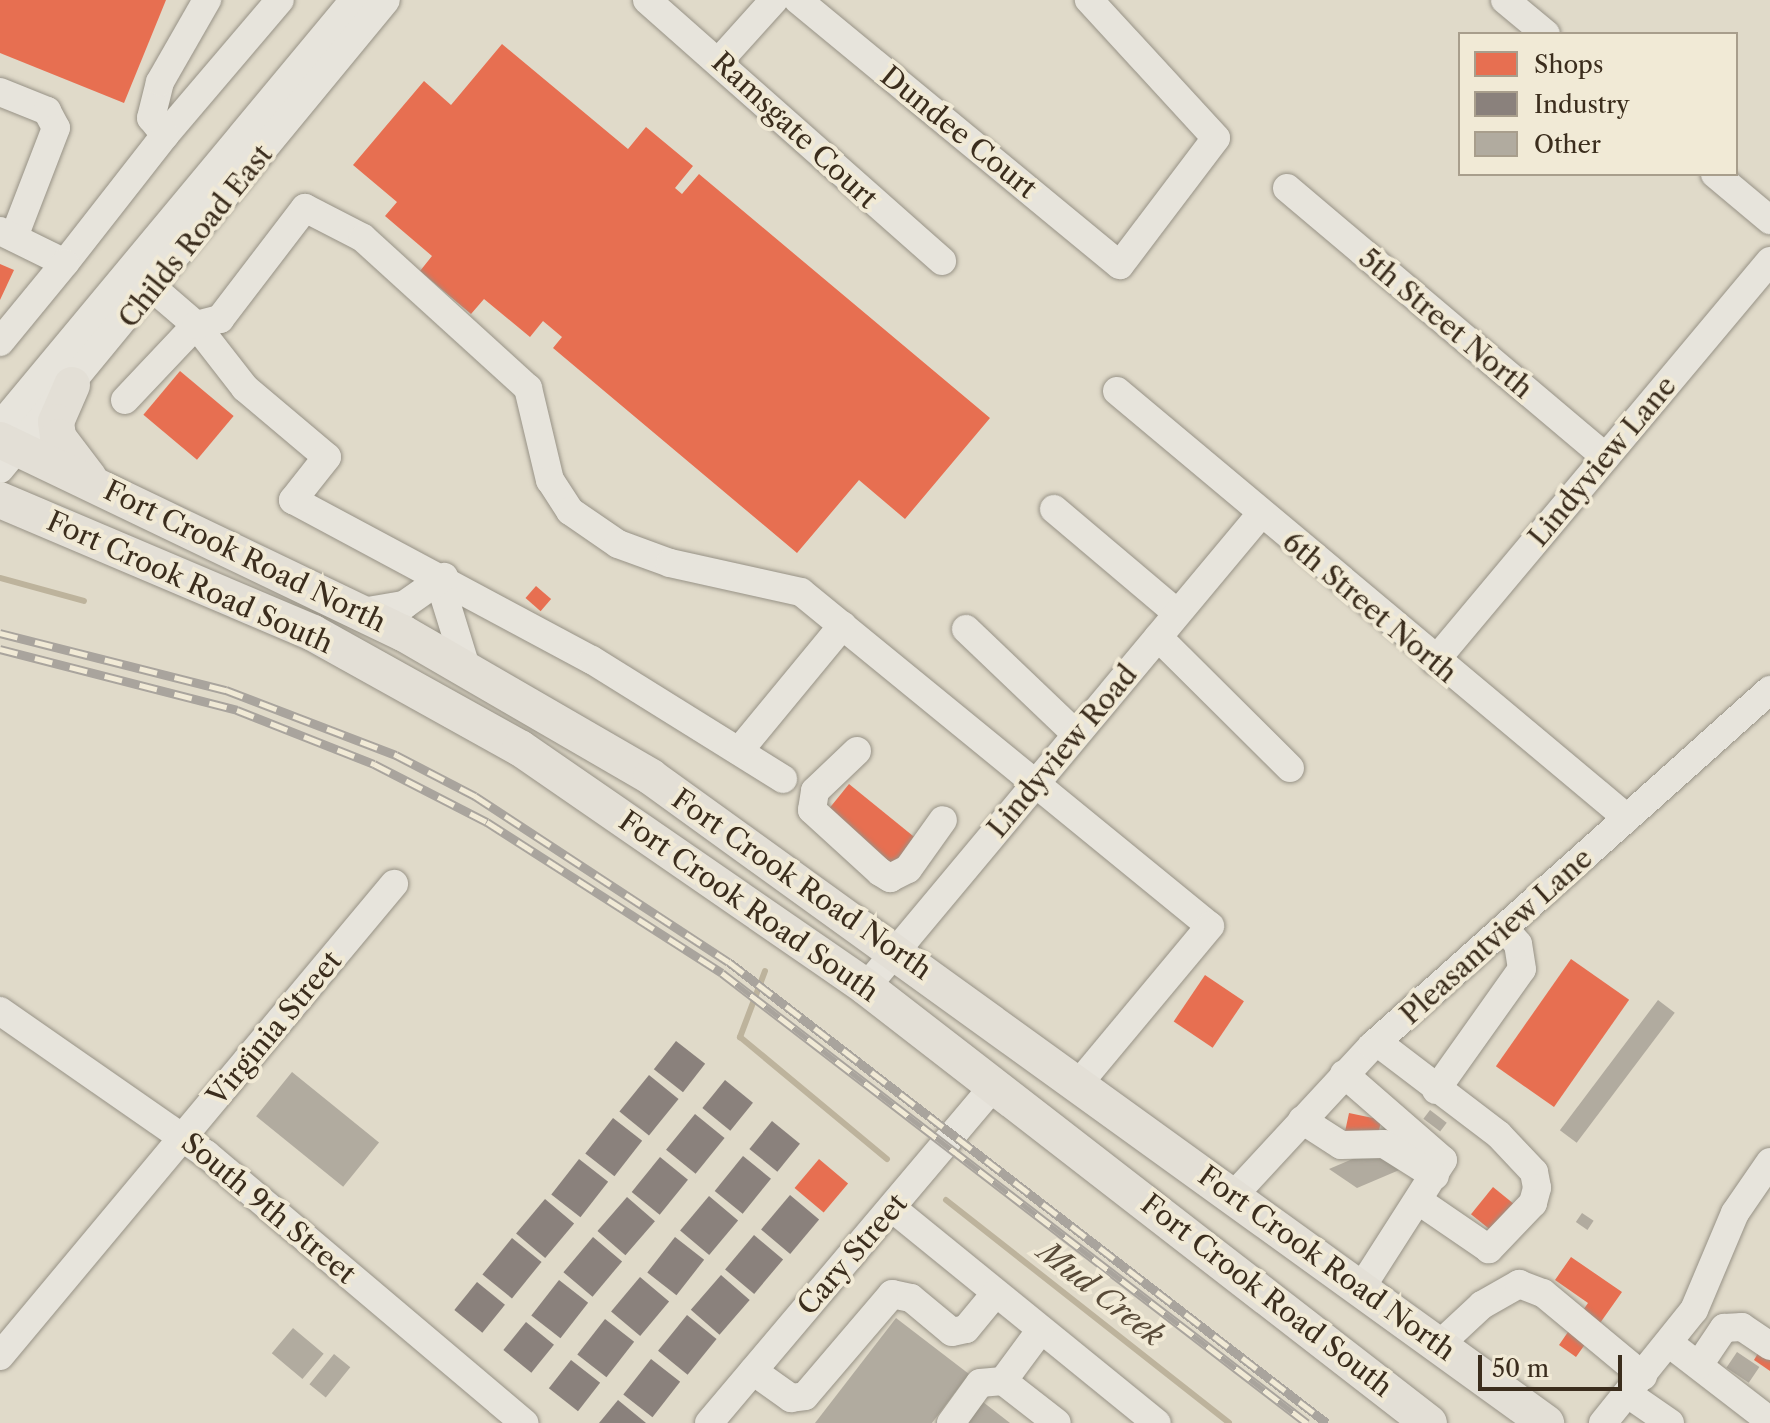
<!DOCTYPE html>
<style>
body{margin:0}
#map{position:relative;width:1770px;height:1423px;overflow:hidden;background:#e0dac9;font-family:"Libre Caslon Text",serif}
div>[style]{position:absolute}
.shops>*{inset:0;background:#e76f51;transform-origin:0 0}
.industry>*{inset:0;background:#8a817c;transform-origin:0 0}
.stream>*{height:6px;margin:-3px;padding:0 3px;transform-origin:3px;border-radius:3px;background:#bdb39c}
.building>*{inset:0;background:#b1ab9f;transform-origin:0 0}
.roads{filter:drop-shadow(0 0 2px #979286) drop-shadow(0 0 2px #979286)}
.minor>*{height:28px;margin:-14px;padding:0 14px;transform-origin:14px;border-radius:14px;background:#e7e4dc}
.major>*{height:36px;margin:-18px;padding:0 18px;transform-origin:18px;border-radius:18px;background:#e3dfd6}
.rail>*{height:9px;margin-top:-4.5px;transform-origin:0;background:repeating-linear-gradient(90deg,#f1ead6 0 18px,#a9a49d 0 36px);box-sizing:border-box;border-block:2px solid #a9a49d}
span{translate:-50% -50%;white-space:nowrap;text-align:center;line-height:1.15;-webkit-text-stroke:8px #f1ead6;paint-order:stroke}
.street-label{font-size:28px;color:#3b2d1d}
.water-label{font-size:30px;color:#584a38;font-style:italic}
.legend{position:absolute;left:1458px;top:32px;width:280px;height:144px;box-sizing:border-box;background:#f1ead6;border:2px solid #a89e8c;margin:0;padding:10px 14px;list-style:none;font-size:24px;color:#3b2d1d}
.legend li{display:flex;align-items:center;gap:16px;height:40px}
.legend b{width:40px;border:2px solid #a89e8c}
.scale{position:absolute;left:1478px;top:1355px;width:144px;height:36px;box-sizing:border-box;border:4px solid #3b2d1d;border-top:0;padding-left:10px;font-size:24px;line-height:28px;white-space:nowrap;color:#3b2d1d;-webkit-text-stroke:6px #f1ead6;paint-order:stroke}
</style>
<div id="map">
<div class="shops">
<div style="clip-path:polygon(0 0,166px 0,124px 103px,0 53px)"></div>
<div style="clip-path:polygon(502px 44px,628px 149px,646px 127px,693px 166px,675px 188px,682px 194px,699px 174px,990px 418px,905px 519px,859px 480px,797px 553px,553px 348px,562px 337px,543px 321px,530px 337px,484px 299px,471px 314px,420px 271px,432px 256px,385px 216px,397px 202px,353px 165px,424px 81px,451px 105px)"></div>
<div style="clip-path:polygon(0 264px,14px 270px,0 300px)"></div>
<div style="left:180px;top:371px;width:70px;height:57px;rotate:40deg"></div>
<div style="left:536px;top:586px;width:20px;height:16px;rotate:41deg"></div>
<div style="left:849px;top:784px;width:88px;height:35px;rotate:39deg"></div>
<div style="left:1571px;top:959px;width:71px;height:131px;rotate:35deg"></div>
<div style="left:1205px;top:975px;width:47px;height:56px;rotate:34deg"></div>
<div style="left:1349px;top:1113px;width:33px;height:21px;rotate:12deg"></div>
<div style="left:819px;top:1159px;width:38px;height:38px;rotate:40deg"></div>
<div style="left:1493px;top:1187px;width:36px;height:35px;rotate:39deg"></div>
<div style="clip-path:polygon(1571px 1257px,1622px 1292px,1576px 1357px,1559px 1345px,1588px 1303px,1555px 1280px)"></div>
<div style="clip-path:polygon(1770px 1333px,1770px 1371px,1754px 1360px)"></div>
</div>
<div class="industry">
<div style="left:676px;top:1041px;width:37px;height:36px;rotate:38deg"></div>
<div style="left:649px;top:1075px;width:38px;height:47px;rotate:39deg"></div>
<div style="left:725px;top:1080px;width:36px;height:36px;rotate:39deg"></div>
<div style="left:695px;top:1114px;width:38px;height:46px;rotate:39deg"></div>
<div style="left:613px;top:1118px;width:37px;height:45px;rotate:38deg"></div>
<div style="left:772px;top:1121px;width:36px;height:36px;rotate:39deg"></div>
<div style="left:743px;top:1156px;width:36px;height:45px;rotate:39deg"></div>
<div style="left:660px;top:1157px;width:36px;height:45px;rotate:39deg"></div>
<div style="left:579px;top:1159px;width:37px;height:45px;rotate:38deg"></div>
<div style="left:790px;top:1195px;width:38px;height:45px;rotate:40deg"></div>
<div style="left:709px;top:1196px;width:38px;height:45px;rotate:40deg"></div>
<div style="left:627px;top:1197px;width:37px;height:45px;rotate:41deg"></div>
<div style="left:545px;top:1199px;width:38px;height:45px;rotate:40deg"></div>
<div style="left:754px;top:1235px;width:38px;height:45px;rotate:40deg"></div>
<div style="left:593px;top:1237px;width:38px;height:46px;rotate:40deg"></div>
<div style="left:675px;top:1237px;width:37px;height:45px;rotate:38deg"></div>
<div style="left:512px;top:1238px;width:38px;height:47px;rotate:39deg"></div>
<div style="left:721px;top:1275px;width:38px;height:46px;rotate:41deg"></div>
<div style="left:640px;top:1277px;width:38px;height:45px;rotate:40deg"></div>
<div style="left:559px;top:1280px;width:37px;height:45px;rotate:38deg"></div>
<div style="left:477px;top:1282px;width:36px;height:36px;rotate:39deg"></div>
<div style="left:687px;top:1315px;width:38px;height:46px;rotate:39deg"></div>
<div style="left:605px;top:1319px;width:37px;height:45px;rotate:38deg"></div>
<div style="left:526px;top:1322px;width:36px;height:36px;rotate:39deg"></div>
<div style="left:651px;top:1359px;width:37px;height:45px;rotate:38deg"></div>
<div style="left:571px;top:1360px;width:37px;height:36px;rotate:38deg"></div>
<div style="clip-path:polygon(618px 1400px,646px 1423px,599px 1423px)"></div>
</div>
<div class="stream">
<div style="left:0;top:578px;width:87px;rotate:15.3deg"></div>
<div style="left:765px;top:971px;width:71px;rotate:110.7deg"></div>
<div style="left:740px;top:1037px;width:191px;rotate:39.7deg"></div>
<div style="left:946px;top:1200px;width:360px;rotate:38.2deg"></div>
</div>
<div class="building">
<div style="left:1658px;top:1000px;width:21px;height:163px;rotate:37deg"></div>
<div style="left:292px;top:1072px;width:112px;height:57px;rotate:39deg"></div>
<div style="left:1430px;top:1110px;width:21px;height:11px;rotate:37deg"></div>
<div style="clip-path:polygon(1376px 1149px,1404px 1168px,1357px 1188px,1329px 1169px)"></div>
<div style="left:1582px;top:1213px;width:14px;height:11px;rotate:34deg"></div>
<div style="clip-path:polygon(896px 1318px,969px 1374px,932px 1423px,815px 1423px)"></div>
<div style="left:293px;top:1328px;width:40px;height:33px;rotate:40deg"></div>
<div style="left:1737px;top:1352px;width:27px;height:19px;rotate:34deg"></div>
<div style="left:334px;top:1354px;width:21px;height:39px;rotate:39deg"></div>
<div style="clip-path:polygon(983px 1402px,1010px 1423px,967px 1423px)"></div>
</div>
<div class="roads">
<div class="minor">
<div style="left:647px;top:0;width:394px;rotate:41.5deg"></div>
<div style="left:798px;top:0;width:417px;rotate:39.5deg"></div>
<div style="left:1120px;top:265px;width:159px;rotate:-52.9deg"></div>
<div style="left:1216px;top:138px;width:188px;rotate:-132.6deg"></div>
<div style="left:1505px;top:0;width:53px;rotate:39.7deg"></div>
<div style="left:720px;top:60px;width:81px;rotate:-48deg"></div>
<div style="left:0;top:92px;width:51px;rotate:22deg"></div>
<div style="left:47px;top:111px;width:19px;rotate:62deg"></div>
<div style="left:56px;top:128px;width:117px;rotate:111.1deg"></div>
<div style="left:165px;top:135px;width:177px;rotate:-49.6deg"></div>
<div style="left:1715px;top:174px;width:72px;rotate:39.9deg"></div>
<div style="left:1287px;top:188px;width:417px;rotate:40.2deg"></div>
<div style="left:0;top:231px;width:72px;rotate:26.2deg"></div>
<div style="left:65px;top:263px;width:162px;rotate:-52deg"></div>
<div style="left:165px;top:135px;width:22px;rotate:-129deg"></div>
<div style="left:151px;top:118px;width:37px;rotate:-76deg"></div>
<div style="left:160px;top:82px;width:95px;rotate:-60.2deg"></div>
<div style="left:154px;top:289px;width:55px;rotate:40.6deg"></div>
<div style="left:196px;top:325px;width:80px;rotate:52.1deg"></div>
<div style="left:245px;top:388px;width:107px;rotate:40.1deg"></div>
<div style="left:327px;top:457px;width:55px;rotate:128.3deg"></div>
<div style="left:293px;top:500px;width:339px;rotate:28.2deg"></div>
<div style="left:592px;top:660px;width:225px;rotate:31.9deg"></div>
<div style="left:0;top:342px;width:102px;rotate:-50.6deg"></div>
<div style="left:1117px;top:391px;width:665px;rotate:39.94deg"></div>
<div style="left:125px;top:400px;width:103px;rotate:-46.6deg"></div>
<div style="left:196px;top:325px;width:25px;rotate:-14deg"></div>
<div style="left:220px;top:319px;width:140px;rotate:-52.6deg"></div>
<div style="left:305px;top:208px;width:65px;rotate:27.3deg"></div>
<div style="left:363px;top:238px;width:223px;rotate:42.3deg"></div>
<div style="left:528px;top:388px;width:95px;rotate:76.6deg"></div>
<div style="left:550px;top:480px;width:37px;rotate:57deg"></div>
<div style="left:570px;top:511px;width:58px;rotate:34.5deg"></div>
<div style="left:618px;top:544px;width:55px;rotate:20.1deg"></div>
<div style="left:670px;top:563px;width:134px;rotate:12.5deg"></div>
<div style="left:801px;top:592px;width:528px;rotate:39.24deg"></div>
<div style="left:1210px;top:926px;width:204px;rotate:129.8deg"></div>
<div style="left:0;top:426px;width:554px;rotate:-50.27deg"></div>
<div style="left:0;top:469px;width:607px;rotate:-50.54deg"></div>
<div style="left:1054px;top:509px;width:161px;rotate:40.2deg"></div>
<div style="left:440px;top:583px;width:88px;rotate:72.8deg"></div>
<div style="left:362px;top:612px;width:43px;rotate:-9.5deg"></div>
<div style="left:404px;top:605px;width:49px;rotate:-35deg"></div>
<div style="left:966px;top:629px;width:152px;rotate:43.7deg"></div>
<div style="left:1158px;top:637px;width:186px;rotate:44.8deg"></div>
<div style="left:1435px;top:661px;width:522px;rotate:-50.05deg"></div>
<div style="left:739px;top:751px;width:163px;rotate:-50.5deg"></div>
<div style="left:857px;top:751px;width:58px;rotate:136.4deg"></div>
<div style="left:815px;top:791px;width:19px;rotate:99deg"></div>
<div style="left:812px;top:810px;width:92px;rotate:42.4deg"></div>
<div style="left:880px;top:872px;width:12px;rotate:31deg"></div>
<div style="left:890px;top:878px;width:20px;rotate:-27deg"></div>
<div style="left:908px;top:869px;width:60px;rotate:-54.5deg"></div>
<div style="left:866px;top:987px;width:615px;rotate:-50.15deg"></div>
<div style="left:0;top:1011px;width:251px;rotate:34.8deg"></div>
<div style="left:206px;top:1154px;width:417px;rotate:40.2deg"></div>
<div style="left:1377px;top:1042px;width:153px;rotate:37.3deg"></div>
<div style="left:1499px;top:1135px;width:51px;rotate:46.6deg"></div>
<div style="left:1534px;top:1172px;width:16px;rotate:79deg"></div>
<div style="left:1537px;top:1188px;width:16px;rotate:105deg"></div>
<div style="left:1533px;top:1203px;width:64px;rotate:133.7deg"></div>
<div style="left:1489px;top:1249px;width:85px;rotate:-145.6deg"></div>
<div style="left:1344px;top:1074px;width:131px;rotate:41deg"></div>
<div style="left:1443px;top:1160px;width:152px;rotate:122.6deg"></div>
<div style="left:1436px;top:1090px;width:148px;rotate:-54.6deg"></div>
<div style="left:1522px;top:969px;width:25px;rotate:-99deg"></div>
<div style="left:1518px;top:944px;width:21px;rotate:-131deg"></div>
<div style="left:1302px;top:1120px;width:46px;rotate:32.7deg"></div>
<div style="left:1341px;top:1145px;width:43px;rotate:-1.3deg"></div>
<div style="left:1384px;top:1144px;width:60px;rotate:32.1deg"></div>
<div style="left:1234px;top:1195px;width:203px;rotate:-47.2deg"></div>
<div style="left:1372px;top:1046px;width:534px;rotate:-41.81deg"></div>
<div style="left:892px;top:1208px;width:341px;rotate:39.1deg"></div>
<div style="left:1670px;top:1344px;width:126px;rotate:37.6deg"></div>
<div style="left:1439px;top:1345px;width:59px;rotate:-42.9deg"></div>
<div style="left:1482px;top:1305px;width:43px;rotate:-29.6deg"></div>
<div style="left:1519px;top:1284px;width:26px;rotate:21deg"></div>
<div style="left:1543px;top:1293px;width:130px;rotate:39.7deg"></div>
<div style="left:0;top:1356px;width:615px;rotate:-50.15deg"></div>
<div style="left:1699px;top:1365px;width:45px;rotate:-56deg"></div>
<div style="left:1724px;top:1328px;width:18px;rotate:-3deg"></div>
<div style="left:1742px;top:1327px;width:34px;rotate:34deg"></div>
<div style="left:753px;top:1371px;width:47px;rotate:35.4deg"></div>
<div style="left:791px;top:1398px;width:14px;rotate:-8deg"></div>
<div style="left:805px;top:1396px;width:134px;rotate:-49.5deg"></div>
<div style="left:892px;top:1294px;width:19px;rotate:12deg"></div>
<div style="left:911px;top:1298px;width:53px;rotate:39.7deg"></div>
<div style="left:952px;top:1332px;width:14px;rotate:-12deg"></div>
<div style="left:966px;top:1329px;width:44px;rotate:-50.5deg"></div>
<div style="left:1003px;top:1381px;width:68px;rotate:37.9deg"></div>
<div style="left:1628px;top:1394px;width:51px;rotate:34.6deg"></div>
<div style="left:709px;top:1423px;width:443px;rotate:-49.8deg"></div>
<div style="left:951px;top:1423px;width:49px;rotate:-54.1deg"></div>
<div style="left:980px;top:1383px;width:23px;rotate:-5deg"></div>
<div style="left:1003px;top:1381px;width:62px;rotate:-53.5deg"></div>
<div style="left:1603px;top:1423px;width:145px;rotate:-51.2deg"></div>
<div style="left:1694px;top:1310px;width:105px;rotate:-67.1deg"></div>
<div style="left:1735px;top:1213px;width:62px;rotate:-55.5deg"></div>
</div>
<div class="major">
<div style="left:72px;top:385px;width:40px;rotate:113.4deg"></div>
<div style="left:56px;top:422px;width:15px;rotate:82deg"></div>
<div style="left:58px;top:437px;width:51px;rotate:52.9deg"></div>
<div style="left:0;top:440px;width:447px;rotate:25.6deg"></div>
<div style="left:403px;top:633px;width:287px;rotate:30.1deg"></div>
<div style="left:651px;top:777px;width:1104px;rotate:35.82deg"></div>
<div style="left:0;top:500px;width:340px;rotate:23deg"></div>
<div style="left:313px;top:633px;width:237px;rotate:29.1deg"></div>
<div style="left:520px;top:748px;width:421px;rotate:34.6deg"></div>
<div style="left:866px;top:987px;width:712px;rotate:37.76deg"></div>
</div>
</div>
<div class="rail">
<div style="left:0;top:633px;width:233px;rotate:14.2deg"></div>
<div style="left:226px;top:690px;width:182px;rotate:20.9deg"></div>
<div style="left:396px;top:755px;width:89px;rotate:27.4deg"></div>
<div style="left:475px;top:796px;width:303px;rotate:33.2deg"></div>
<div style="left:729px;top:962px;width:755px;rotate:37.63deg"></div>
<div style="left:0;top:649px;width:245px;rotate:14.4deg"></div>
<div style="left:237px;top:710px;width:147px;rotate:21.5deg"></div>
<div style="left:374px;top:764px;width:127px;rotate:27.2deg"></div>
<div style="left:487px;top:822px;width:279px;rotate:32.7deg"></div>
<div style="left:722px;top:973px;width:738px;rotate:37.57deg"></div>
</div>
<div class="street-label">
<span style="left:795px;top:130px;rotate:43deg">Ramsgate Court</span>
<span style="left:959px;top:132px;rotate:39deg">Dundee Court</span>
<span style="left:195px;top:236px;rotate:-51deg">Childs Road East</span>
<span style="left:1446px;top:323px;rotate:40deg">5th Street North</span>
<span style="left:1602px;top:461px;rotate:-50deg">Lindyview Lane</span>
<span style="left:245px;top:556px;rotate:26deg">Fort Crook Road North</span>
<span style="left:190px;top:582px;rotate:24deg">Fort Crook Road South</span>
<span style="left:1370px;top:607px;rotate:40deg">6th Street North</span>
<span style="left:1062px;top:751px;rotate:-50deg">Lindyview Road</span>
<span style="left:802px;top:884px;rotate:35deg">Fort Crook Road North</span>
<span style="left:749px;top:906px;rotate:35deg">Fort Crook Road South</span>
<span style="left:1496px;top:936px;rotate:-42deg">Pleasantview Lane</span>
<span style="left:274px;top:1028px;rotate:-50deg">Virginia Street</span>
<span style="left:269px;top:1208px;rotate:40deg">South 9th Street</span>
<span style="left:852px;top:1254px;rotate:-49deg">Cary Street</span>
<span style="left:1327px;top:1263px;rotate:36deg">Fort Crook Road North</span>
<span style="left:1267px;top:1295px;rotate:38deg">Fort Crook Road South</span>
</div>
<div class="water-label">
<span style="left:1101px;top:1294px;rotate:38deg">Mud Creek</span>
</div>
<ul class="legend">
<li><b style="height:22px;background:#e76f51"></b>Shops</li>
<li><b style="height:22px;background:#8a817c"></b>Industry</li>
<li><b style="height:22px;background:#b1ab9f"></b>Other</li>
</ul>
<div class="scale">50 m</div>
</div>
